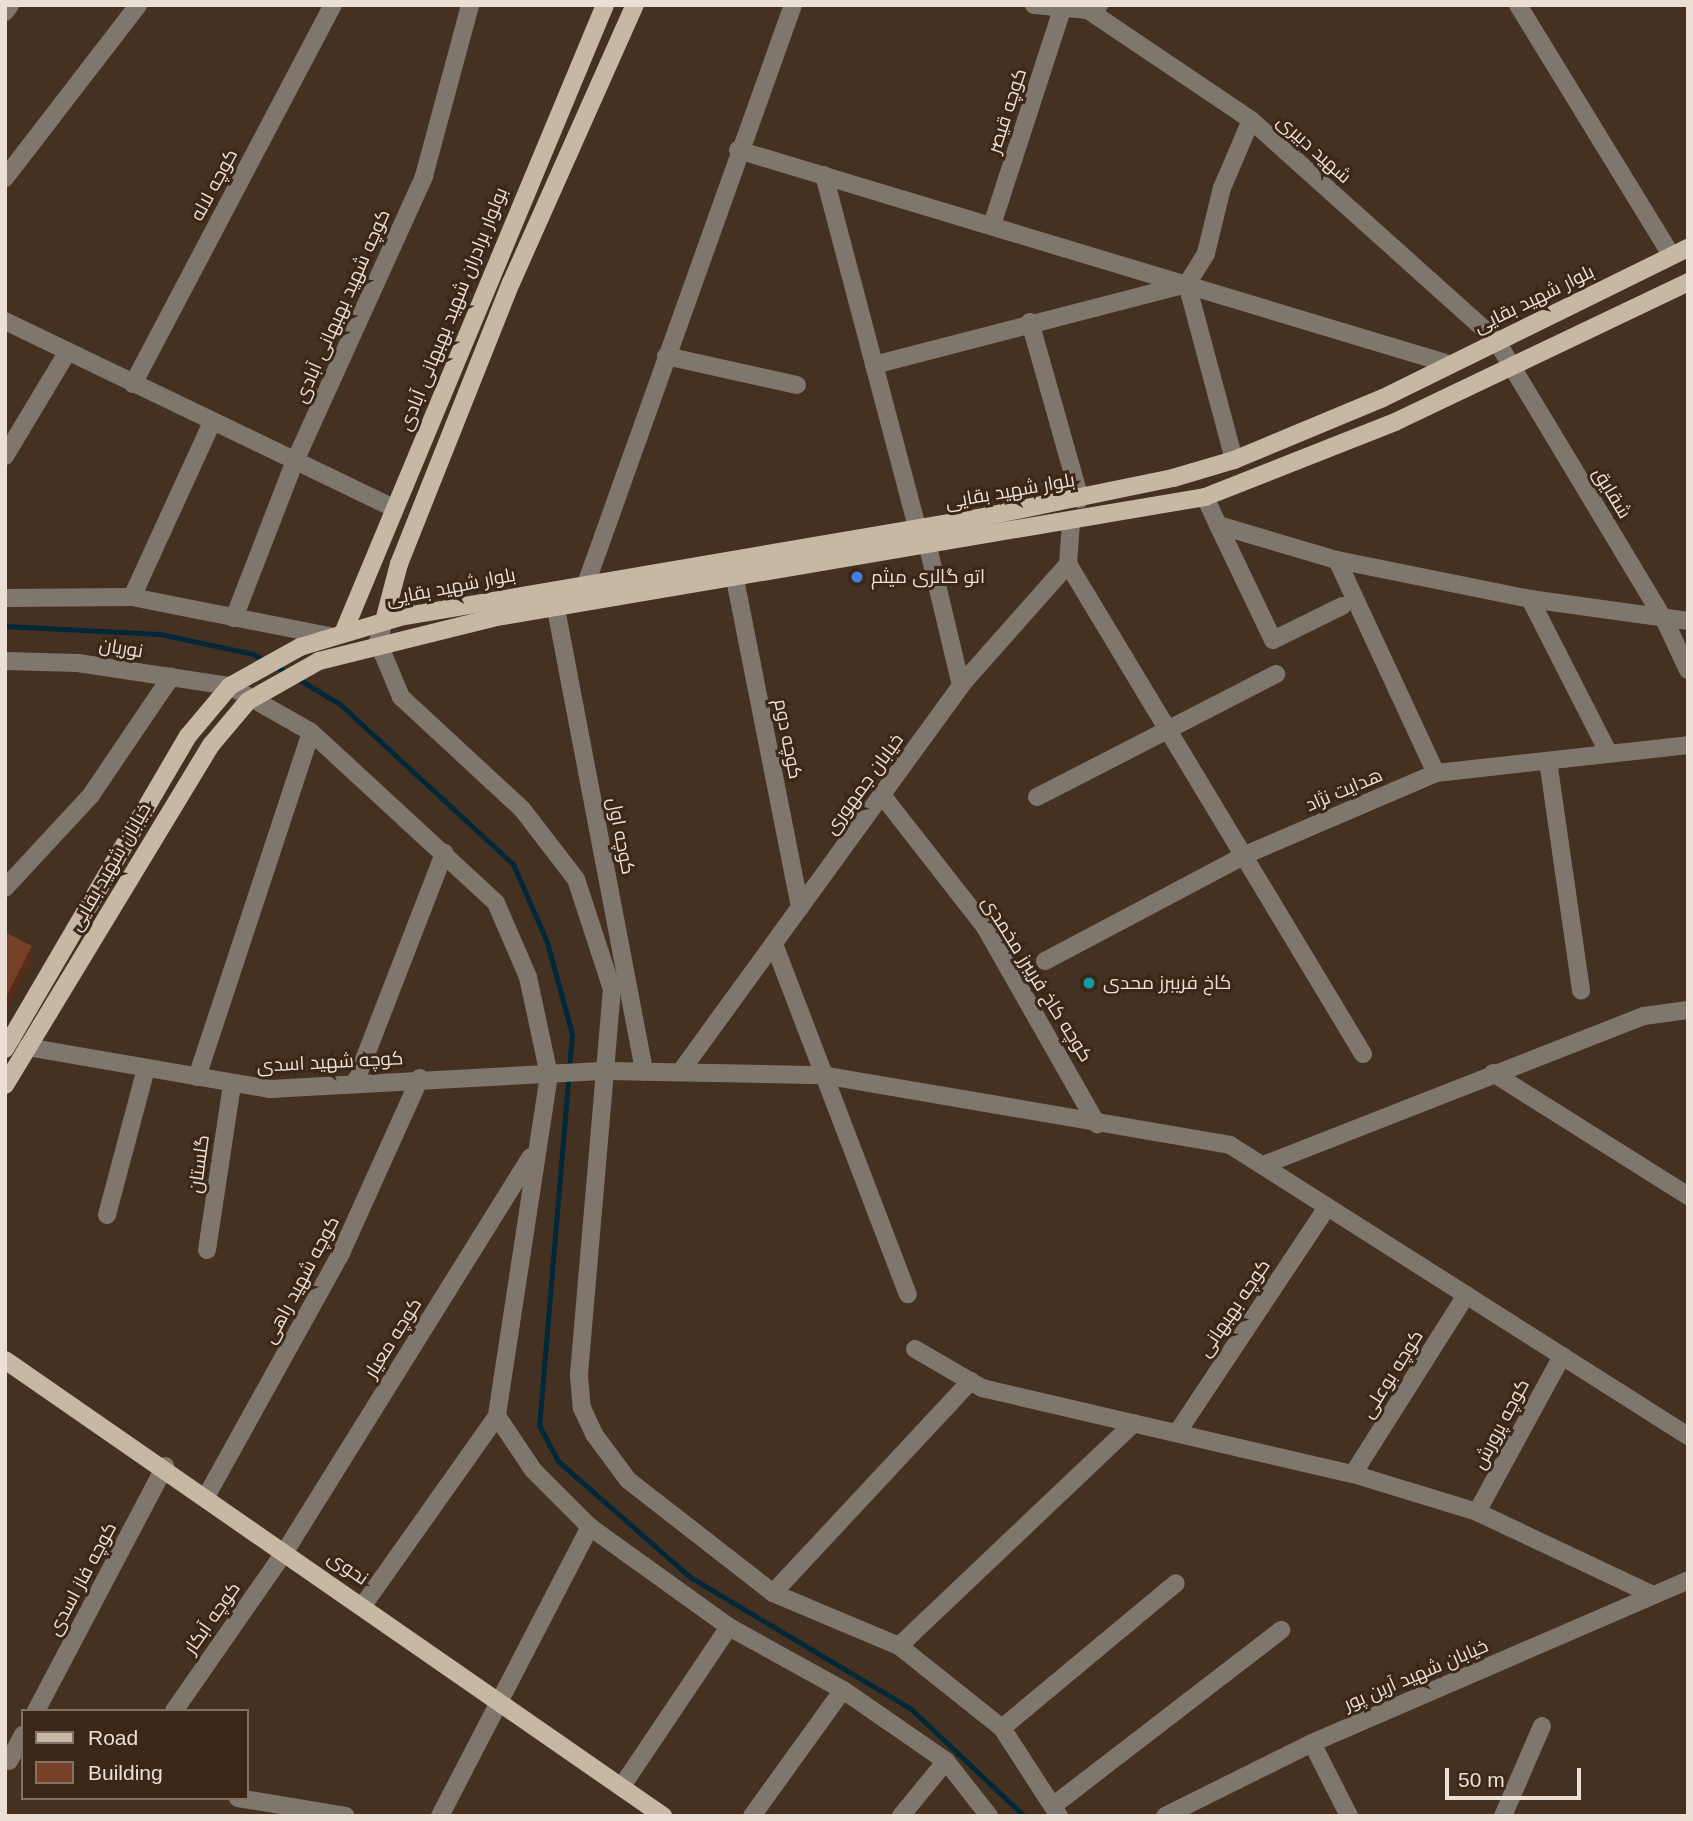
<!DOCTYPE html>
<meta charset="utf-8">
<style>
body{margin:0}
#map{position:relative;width:1693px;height:1821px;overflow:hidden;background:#453121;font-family:Helvetica,Cairo,sans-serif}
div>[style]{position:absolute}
.stream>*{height:5px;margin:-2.5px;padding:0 2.5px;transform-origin:2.5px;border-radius:2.5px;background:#002838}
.minor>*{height:18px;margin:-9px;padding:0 9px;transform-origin:9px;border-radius:9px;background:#7f776e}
.major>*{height:18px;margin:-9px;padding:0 9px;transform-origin:9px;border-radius:9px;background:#c7b8a3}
.shaded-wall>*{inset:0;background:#542d1b}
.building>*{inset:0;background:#784026}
.dots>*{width:19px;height:19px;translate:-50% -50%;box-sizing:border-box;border:4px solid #3b2718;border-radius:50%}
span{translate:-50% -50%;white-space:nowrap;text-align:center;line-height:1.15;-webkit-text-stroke:6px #3b2718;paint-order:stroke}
.street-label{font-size:19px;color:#ecdfd5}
.poi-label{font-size:19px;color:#ecdfd5}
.left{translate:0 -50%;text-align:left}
.frame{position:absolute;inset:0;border:7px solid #ecdfd5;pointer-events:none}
.legend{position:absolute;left:21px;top:1709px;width:228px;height:91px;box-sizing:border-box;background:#3b2718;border:2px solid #827164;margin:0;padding:9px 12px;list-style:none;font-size:21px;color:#ecdfd5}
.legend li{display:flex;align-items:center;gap:14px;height:35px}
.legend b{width:35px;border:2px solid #827164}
.scale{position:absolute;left:1445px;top:1768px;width:136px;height:32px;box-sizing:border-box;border:4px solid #ecdfd5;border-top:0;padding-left:9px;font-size:21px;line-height:24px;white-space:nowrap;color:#ecdfd5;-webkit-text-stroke:5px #3b2718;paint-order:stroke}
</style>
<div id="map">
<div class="stream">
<div style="left:5px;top:626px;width:155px;rotate:3deg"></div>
<div style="left:160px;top:634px;width:95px;rotate:12.1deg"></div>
<div style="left:253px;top:654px;width:41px;rotate:29.1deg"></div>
<div style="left:298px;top:679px;width:49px;rotate:30.8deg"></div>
<div style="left:340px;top:704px;width:236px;rotate:42.8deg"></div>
<div style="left:513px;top:864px;width:85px;rotate:66.4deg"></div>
<div style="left:547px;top:942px;width:95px;rotate:74.8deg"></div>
<div style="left:572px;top:1034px;width:392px;rotate:94.8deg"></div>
<div style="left:539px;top:1425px;width:41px;rotate:62.2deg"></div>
<div style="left:558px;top:1461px;width:176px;rotate:41.3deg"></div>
<div style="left:690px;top:1577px;width:257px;rotate:30.8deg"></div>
<div style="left:911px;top:1709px;width:156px;rotate:43.4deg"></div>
</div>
<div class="minor">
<div style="left:1034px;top:5px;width:54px;rotate:5.3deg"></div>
<div style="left:1088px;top:10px;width:12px;rotate:-24deg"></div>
<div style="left:1518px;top:5px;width:294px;rotate:58.5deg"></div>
<div style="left:1088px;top:10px;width:197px;rotate:34deg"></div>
<div style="left:1251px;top:120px;width:329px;rotate:41.9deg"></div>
<div style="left:1496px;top:340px;width:328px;rotate:59deg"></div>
<div style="left:1665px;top:621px;width:54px;rotate:64.9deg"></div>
<div style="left:5px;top:12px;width:9px;rotate:-54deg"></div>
<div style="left:738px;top:150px;width:743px;rotate:16.75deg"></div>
<div style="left:824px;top:175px;width:365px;rotate:75.2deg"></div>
<div style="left:5px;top:178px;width:218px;rotate:-52.4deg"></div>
<div style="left:992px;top:225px;width:227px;rotate:-72deg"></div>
<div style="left:1187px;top:284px;width:182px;rotate:75deg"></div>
<div style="left:5px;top:321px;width:432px;rotate:25.7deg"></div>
<div style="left:1030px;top:322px;width:184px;rotate:74.2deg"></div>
<div style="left:666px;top:356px;width:134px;rotate:12.5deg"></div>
<div style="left:874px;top:365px;width:323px;rotate:-14.5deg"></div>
<div style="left:1187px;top:284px;width:36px;rotate:-58deg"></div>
<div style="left:1206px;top:253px;width:67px;rotate:-76.2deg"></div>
<div style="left:1222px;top:188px;width:74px;rotate:-66.9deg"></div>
<div style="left:133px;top:384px;width:429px;rotate:-62.2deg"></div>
<div style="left:5px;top:456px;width:122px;rotate:-59deg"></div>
<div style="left:1205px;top:497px;width:31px;rotate:65deg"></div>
<div style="left:1218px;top:525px;width:124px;rotate:16.4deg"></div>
<div style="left:1337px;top:560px;width:197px;rotate:11.4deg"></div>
<div style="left:1530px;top:599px;width:160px;rotate:7.9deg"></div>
<div style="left:1218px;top:525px;width:127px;rotate:64.4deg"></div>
<div style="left:1273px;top:640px;width:77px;rotate:-26.2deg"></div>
<div style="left:928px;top:547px;width:142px;rotate:76.6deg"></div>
<div style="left:1337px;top:560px;width:235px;rotate:65.1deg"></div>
<div style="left:1068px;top:564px;width:572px;rotate:58.95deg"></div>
<div style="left:735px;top:579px;width:335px;rotate:78.8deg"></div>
<div style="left:586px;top:584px;width:615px;rotate:-70.33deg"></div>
<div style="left:132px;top:597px;width:192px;rotate:-65.4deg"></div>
<div style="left:5px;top:598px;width:127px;rotate:-0.5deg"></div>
<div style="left:132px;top:597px;width:201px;rotate:11.2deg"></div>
<div style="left:1530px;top:599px;width:174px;rotate:63deg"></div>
<div style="left:556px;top:609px;width:471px;rotate:79.2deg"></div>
<div style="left:234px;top:618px;width:168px;rotate:-68.8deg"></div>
<div style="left:295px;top:461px;width:313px;rotate:-65.6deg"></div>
<div style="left:424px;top:176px;width:177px;rotate:-74.9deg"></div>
<div style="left:384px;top:621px;width:22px;rotate:106deg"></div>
<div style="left:378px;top:642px;width:60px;rotate:67.3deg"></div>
<div style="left:401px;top:697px;width:165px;rotate:42.8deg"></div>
<div style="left:522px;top:809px;width:88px;rotate:52.4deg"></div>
<div style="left:576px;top:879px;width:116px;rotate:71.9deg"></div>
<div style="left:612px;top:989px;width:388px;rotate:94.9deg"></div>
<div style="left:579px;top:1376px;width:32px;rotate:85deg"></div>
<div style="left:582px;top:1408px;width:29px;rotate:65deg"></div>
<div style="left:594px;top:1434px;width:57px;rotate:53.5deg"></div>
<div style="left:628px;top:1480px;width:184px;rotate:37.9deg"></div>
<div style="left:773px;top:1593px;width:137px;rotate:22.8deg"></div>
<div style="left:899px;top:1646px;width:132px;rotate:38.5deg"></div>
<div style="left:1002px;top:1728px;width:105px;rotate:57.1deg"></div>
<div style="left:5px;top:661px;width:73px;rotate:1.6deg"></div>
<div style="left:78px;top:663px;width:154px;rotate:8.6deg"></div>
<div style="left:230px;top:686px;width:93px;rotate:29.6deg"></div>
<div style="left:311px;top:732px;width:252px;rotate:42.7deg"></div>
<div style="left:496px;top:903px;width:81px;rotate:66.6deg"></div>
<div style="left:528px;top:977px;width:100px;rotate:77.9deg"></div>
<div style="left:549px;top:1075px;width:345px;rotate:98.7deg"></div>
<div style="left:497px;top:1416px;width:65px;rotate:56.3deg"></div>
<div style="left:533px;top:1470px;width:81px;rotate:45deg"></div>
<div style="left:590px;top:1527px;width:171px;rotate:35.7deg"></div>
<div style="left:729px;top:1627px;width:130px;rotate:28.9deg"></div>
<div style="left:843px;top:1690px;width:125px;rotate:34.6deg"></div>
<div style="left:946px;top:1761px;width:70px;rotate:52deg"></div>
<div style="left:1548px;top:761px;width:232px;rotate:81.8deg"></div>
<div style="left:882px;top:795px;width:167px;rotate:52deg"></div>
<div style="left:985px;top:927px;width:227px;rotate:60.4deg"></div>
<div style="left:1037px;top:797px;width:269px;rotate:-27.2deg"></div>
<div style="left:5px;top:888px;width:127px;rotate:-47.2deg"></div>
<div style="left:91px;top:795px;width:143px;rotate:-55.9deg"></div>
<div style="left:774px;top:944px;width:375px;rotate:69.1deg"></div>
<div style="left:1045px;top:961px;width:226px;rotate:-27.9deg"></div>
<div style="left:1245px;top:855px;width:208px;rotate:-23.2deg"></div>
<div style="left:1436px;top:773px;width:254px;rotate:-6.3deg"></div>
<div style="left:27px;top:1047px;width:247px;rotate:9.8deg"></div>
<div style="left:270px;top:1089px;width:337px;rotate:-3.1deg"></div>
<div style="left:607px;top:1071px;width:215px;rotate:1.1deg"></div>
<div style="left:822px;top:1075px;width:414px;rotate:9.7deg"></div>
<div style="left:1230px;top:1145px;width:543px;rotate:32.43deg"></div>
<div style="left:681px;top:1071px;width:477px;rotate:-54deg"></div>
<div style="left:961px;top:685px;width:162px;rotate:-48.5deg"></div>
<div style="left:1068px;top:564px;width:41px;rotate:-85.8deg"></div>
<div style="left:1493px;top:1073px;width:231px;rotate:32.2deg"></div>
<div style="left:197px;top:1077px;width:363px;rotate:-71.7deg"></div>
<div style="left:355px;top:1083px;width:247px;rotate:-68.8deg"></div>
<div style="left:1266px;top:1164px;width:406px;rotate:-21.4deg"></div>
<div style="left:1644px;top:1016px;width:44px;rotate:-7.8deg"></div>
<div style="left:107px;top:1215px;width:152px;rotate:-75.1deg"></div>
<div style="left:207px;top:1250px;width:167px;rotate:-81.4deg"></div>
<div style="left:915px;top:1349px;width:78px;rotate:30.2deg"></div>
<div style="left:982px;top:1388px;width:381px;rotate:13.1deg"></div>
<div style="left:1353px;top:1474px;width:130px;rotate:17deg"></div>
<div style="left:1477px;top:1512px;width:195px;rotate:25.2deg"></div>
<div style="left:1177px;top:1433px;width:271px;rotate:-56.4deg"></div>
<div style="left:1353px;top:1474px;width:212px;rotate:-57.7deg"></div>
<div style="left:207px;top:1495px;width:277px;rotate:-61deg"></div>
<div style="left:341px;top:1253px;width:192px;rotate:-65.7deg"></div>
<div style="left:1477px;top:1512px;width:178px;rotate:-61.4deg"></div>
<div style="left:773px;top:1593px;width:290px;rotate:-47deg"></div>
<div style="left:364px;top:1604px;width:230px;rotate:-54.7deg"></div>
<div style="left:899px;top:1646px;width:324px;rotate:-43.5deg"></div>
<div style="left:36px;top:1711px;width:277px;rotate:-62.2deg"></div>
<div style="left:174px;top:1711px;width:196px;rotate:-55.2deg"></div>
<div style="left:286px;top:1550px;width:463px;rotate:-58.1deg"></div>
<div style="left:1002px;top:1728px;width:226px;rotate:-39.8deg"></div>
<div style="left:1312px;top:1743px;width:82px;rotate:63.1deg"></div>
<div style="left:9px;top:1761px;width:30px;rotate:-62deg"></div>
<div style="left:624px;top:1783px;width:188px;rotate:-56.1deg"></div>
<div style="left:238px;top:1798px;width:109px;rotate:9.5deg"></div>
<div style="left:1054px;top:1805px;width:287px;rotate:-37.6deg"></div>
<div style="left:440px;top:1816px;width:326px;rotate:-62.6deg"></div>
<div style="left:752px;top:1816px;width:155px;rotate:-54.2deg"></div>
<div style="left:901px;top:1816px;width:71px;rotate:-50.7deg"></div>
<div style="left:1165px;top:1816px;width:164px;rotate:-26.4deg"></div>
<div style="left:1312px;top:1743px;width:410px;rotate:-23.4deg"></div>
<div style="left:1503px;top:1816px;width:98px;rotate:-66.6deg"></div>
</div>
<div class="major">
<div style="left:384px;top:621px;width:59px;rotate:-75.3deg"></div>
<div style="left:399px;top:564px;width:302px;rotate:-68.3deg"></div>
<div style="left:511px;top:283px;width:304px;rotate:-66deg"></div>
<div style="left:344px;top:631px;width:678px;rotate:-67.37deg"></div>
<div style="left:5px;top:1049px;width:363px;rotate:-59.7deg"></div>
<div style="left:188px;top:736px;width:65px;rotate:-50deg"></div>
<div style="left:230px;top:686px;width:80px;rotate:-29.1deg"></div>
<div style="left:300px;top:647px;width:104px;rotate:-16.7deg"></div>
<div style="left:400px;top:617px;width:586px;rotate:-9.72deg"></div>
<div style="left:978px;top:518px;width:199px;rotate:-11.6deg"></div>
<div style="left:1173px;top:478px;width:64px;rotate:-16.4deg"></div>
<div style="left:1234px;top:460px;width:161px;rotate:-22.6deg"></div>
<div style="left:1383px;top:398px;width:340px;rotate:-26.2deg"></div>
<div style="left:5px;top:1085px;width:398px;rotate:-58.8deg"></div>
<div style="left:211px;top:745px;width:57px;rotate:-49.9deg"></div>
<div style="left:248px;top:701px;width:81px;rotate:-29.4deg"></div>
<div style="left:319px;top:661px;width:183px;rotate:-13.9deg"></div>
<div style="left:497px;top:617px;width:718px;rotate:-9.62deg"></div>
<div style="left:1205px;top:497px;width:204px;rotate:-21.5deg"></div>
<div style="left:1395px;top:422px;width:325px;rotate:-25.5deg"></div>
<div style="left:5px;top:1360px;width:801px;rotate:34.72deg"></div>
</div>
<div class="shaded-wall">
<div style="clip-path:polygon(32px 946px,32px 961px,5px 1014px,5px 999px)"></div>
</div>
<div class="building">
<div style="clip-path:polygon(5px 932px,32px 946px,5px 999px)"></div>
</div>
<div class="dots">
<div style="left:857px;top:577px;background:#3f7fe0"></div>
<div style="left:1089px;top:983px;background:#0f9aa8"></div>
</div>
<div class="street-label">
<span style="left:1007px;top:111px;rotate:-72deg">کوچه قیصر</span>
<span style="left:1314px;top:149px;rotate:42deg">شهید دبیری</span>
<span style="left:214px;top:185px;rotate:-62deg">کوچه لاله</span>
<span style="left:1534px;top:299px;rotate:-26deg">بلوار شهید بقایی</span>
<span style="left:342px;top:306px;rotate:-66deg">کوچه شهید بهبهانی آبادی</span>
<span style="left:453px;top:309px;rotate:-68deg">بولوار برادران شهید بهبهانی آبادی</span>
<span style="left:1010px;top:491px;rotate:-10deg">بلوار شهید بقایی</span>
<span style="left:1612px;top:493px;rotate:59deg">شقایق</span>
<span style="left:451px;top:587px;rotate:-11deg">بلوار شهید بقایی</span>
<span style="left:121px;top:648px;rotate:9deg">نوریان</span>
<span style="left:788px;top:739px;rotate:79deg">کوچه دوم</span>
<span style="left:864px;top:784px;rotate:-54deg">خیابان جمهوری</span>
<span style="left:1344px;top:790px;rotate:-23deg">هدایت نژاد</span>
<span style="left:621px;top:836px;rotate:79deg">کوچه اول</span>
<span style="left:110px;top:867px;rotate:-60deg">خیابان شهید بقایی</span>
<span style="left:1037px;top:979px;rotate:58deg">کوچه کاخ فریبرز مخمدی</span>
<span style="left:330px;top:1062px;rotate:-3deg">کوچه شهید اسدی</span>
<span style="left:199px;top:1164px;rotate:-82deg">گلستان</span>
<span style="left:301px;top:1280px;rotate:-62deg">کوچه شهید راهی</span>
<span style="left:1234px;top:1308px;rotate:-56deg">کوچه بهبهانی</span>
<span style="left:393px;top:1338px;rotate:-58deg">کوچه معیار</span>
<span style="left:1392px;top:1374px;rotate:-58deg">کوچه بوعلی</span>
<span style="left:1501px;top:1424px;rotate:-62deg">کوچه پرورش</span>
<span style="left:348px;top:1568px;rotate:35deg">نحوی</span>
<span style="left:82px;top:1579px;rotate:-62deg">کوچه فاز اسدی</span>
<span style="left:212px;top:1618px;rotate:-55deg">کوچه آبکار</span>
<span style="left:1416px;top:1675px;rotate:-23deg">خیابان شهید آرین پور</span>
</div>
<div class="poi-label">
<span class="left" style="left:871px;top:577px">اتو گالری میثم</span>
<span class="left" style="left:1103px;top:983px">کاخ فریبرز محدی</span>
</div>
<div class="frame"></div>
<ul class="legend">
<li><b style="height:9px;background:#c7b8a3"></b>Road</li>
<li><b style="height:19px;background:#784026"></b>Building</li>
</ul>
<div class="scale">50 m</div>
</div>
